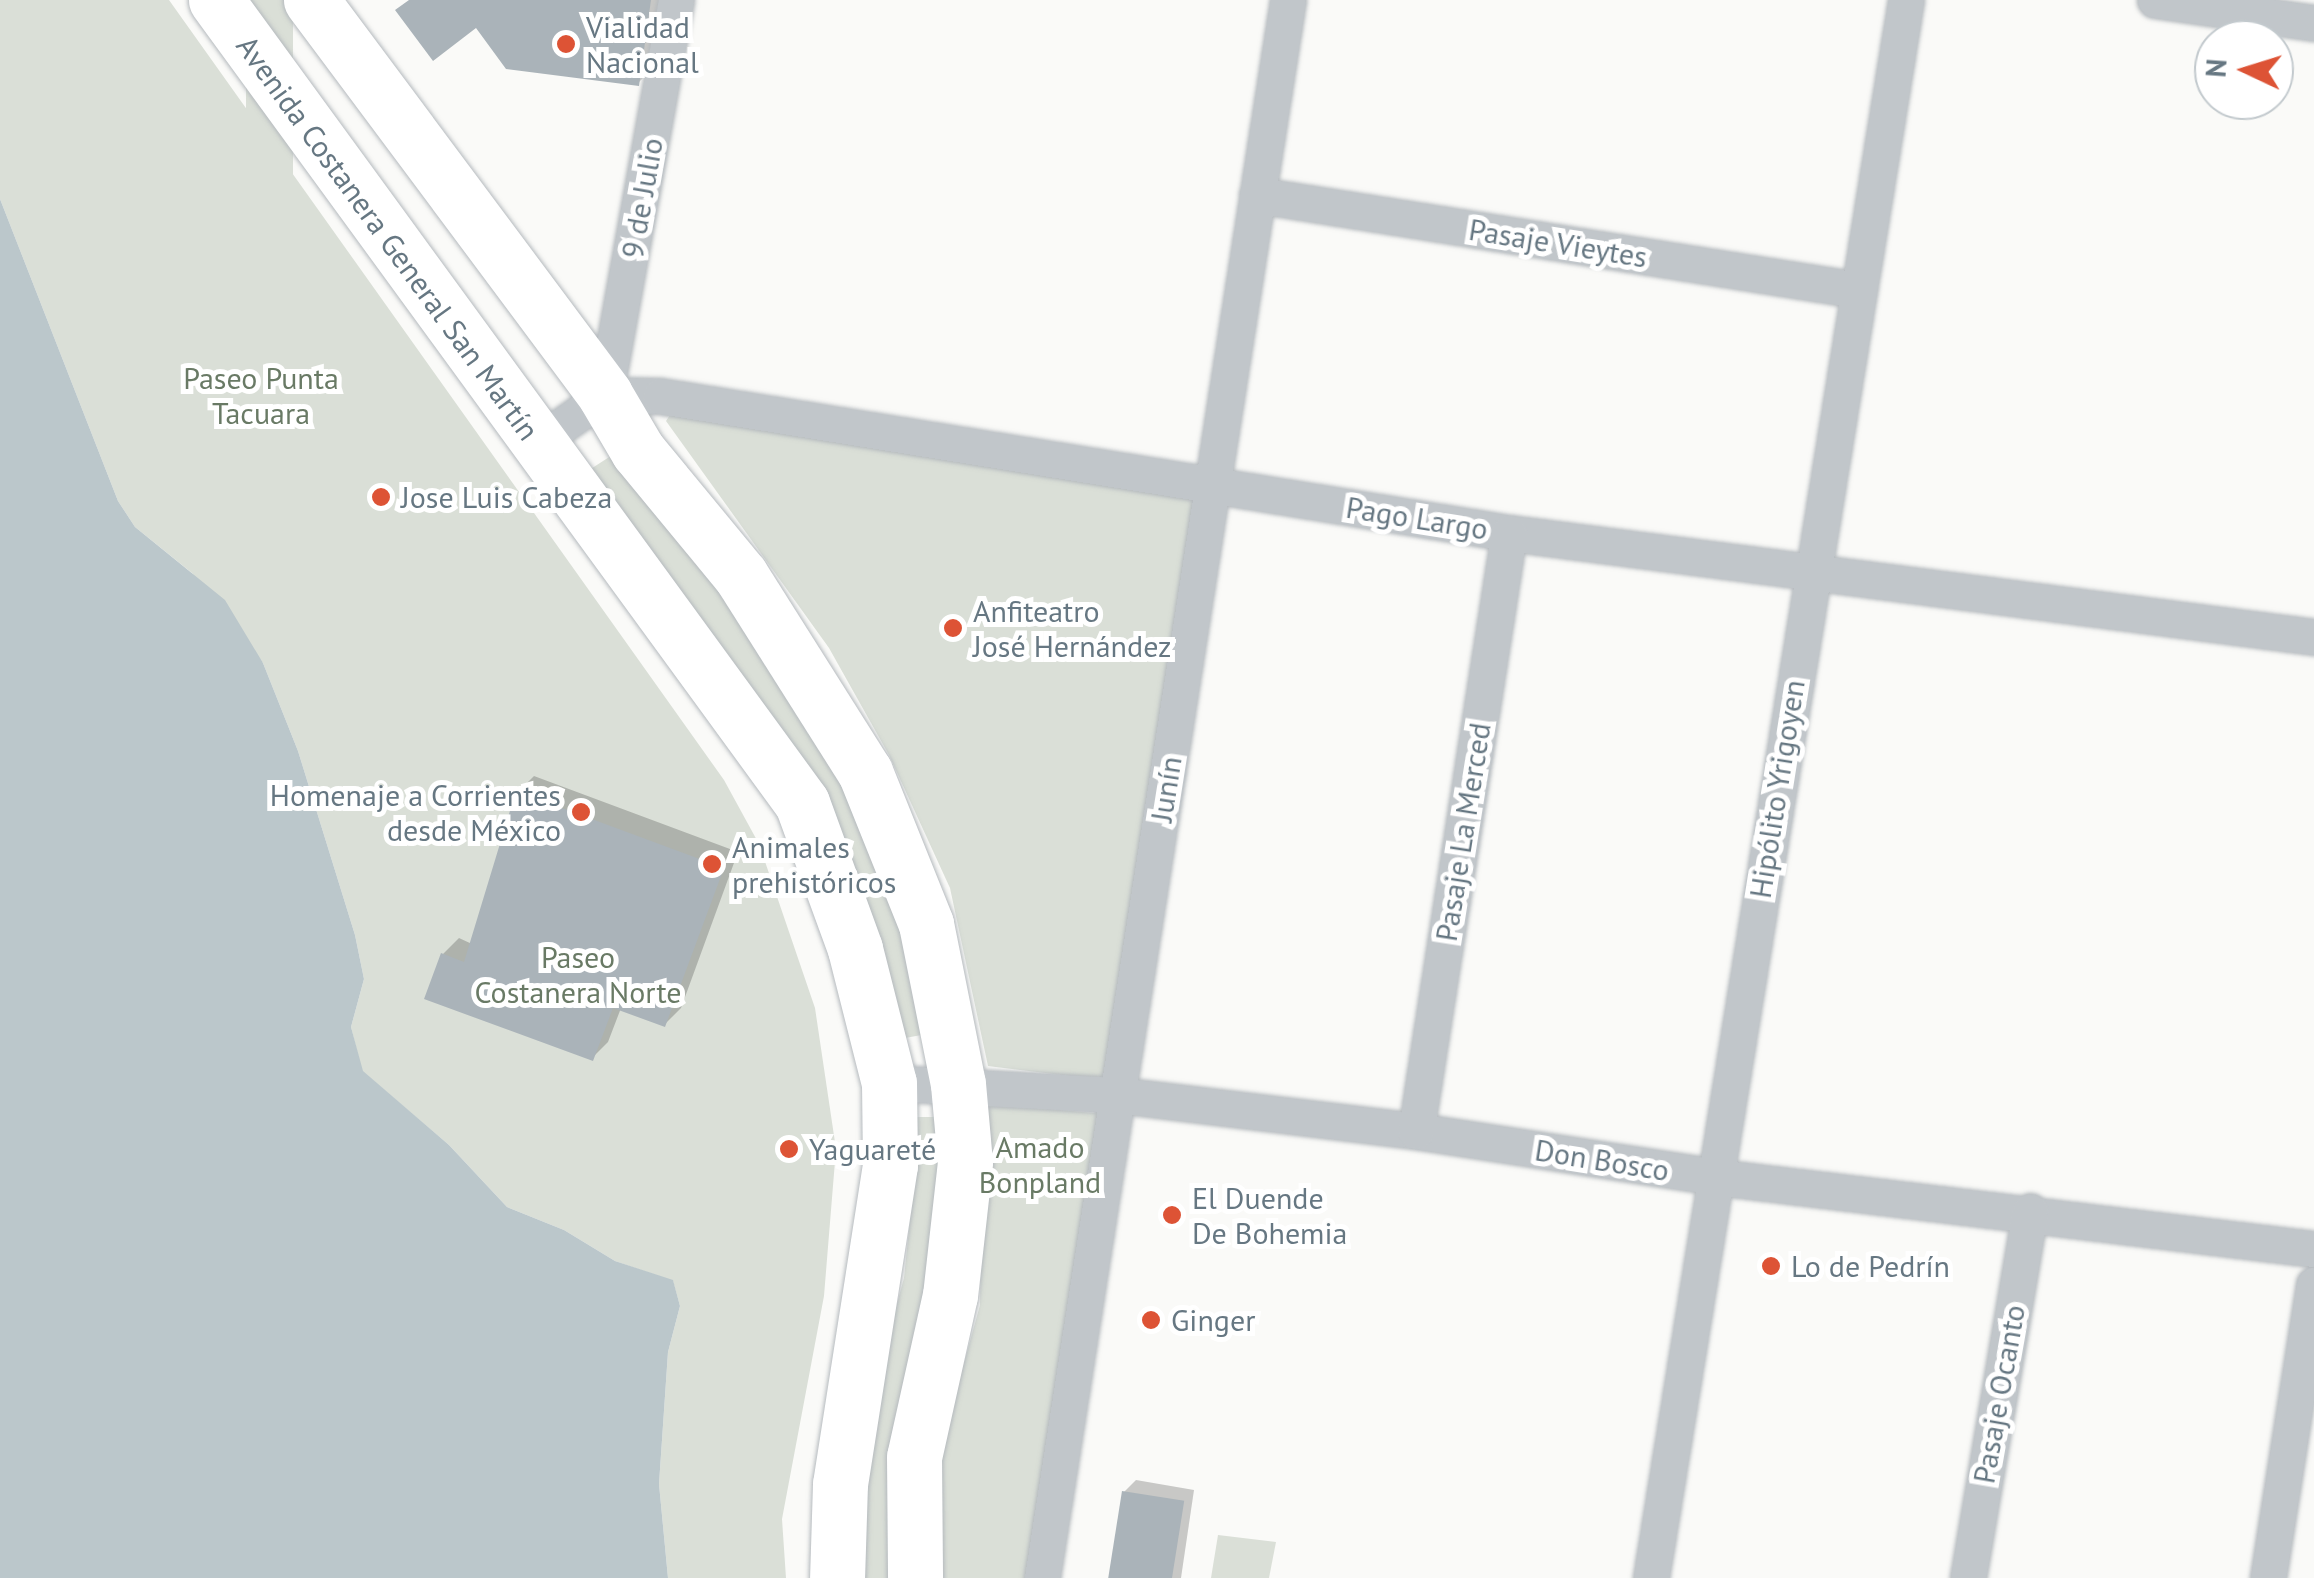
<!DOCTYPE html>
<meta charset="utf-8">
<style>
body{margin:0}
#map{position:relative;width:2314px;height:1578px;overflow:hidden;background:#fafaf8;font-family:"PT Sans",sans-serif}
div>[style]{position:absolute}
.green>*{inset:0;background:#dadfd7;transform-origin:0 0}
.water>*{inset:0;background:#bbc7cb}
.shadow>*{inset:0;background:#0003}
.building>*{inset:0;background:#aab3b9;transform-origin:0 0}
.roads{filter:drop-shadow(0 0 2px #b5babe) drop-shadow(0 0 2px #b5babe)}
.minor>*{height:35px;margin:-17.5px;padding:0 17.5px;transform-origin:17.5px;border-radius:17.5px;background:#c1c6ca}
.primary>*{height:55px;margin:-27.5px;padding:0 27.5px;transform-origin:27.5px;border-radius:27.5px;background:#fff}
.dots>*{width:28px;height:28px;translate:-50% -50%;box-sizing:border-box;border:5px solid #fff;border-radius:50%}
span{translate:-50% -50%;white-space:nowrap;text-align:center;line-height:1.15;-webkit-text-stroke:10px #fff;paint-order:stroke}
.poi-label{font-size:30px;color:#667782}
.left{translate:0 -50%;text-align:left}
.right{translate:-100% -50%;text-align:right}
.street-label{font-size:30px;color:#667782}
.park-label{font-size:30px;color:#697a65}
.north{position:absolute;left:2194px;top:20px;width:100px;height:100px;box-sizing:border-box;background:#fff;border:2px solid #c2c9cd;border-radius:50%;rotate:274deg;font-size:28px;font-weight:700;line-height:40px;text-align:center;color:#667782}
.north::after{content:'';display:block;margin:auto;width:35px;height:45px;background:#dd5335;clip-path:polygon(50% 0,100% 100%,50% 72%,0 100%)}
</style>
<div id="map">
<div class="green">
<div style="clip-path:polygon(0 0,169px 0,724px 780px,759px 844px,815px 1008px,836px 1149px,824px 1296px,782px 1519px,786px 1578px,668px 1578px,659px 1484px,668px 1352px,680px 1306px,673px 1281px,615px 1261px,564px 1230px,507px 1207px,449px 1145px,362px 1071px,351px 1027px,364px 979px,355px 935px,298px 751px,263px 663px,192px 573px,135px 527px,118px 501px,0 199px)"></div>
<div style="left:246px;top:0;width:47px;height:472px"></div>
<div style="clip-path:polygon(676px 406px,1202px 494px,1112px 1081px,988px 1066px,950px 888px,889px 755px,829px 648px,666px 421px)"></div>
<div style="clip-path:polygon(617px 452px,732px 610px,862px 819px,899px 919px,927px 1034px,894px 1040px,863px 930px,586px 472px)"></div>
<div style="clip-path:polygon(983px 1103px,1105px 1114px,1029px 1578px,928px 1578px,941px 1446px,980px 1305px)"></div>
<div style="clip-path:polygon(900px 1117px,935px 1117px,946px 1176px,900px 1578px,863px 1578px,857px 1525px,874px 1388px,904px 1278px,913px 1190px)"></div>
<div style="clip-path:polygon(1218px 1535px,1276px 1542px,1269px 1578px,1211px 1578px)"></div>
</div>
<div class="water">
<div style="clip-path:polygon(0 199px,118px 501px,135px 527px,225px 600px,263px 663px,298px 751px,355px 935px,364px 979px,351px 1027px,363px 1071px,449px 1145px,507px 1207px,564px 1230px,615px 1261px,673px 1280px,680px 1306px,668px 1352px,659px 1484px,668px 1578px,0 1578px)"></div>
</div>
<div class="shadow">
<div style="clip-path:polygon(409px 0,664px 0,654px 67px,638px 83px)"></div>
<div style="clip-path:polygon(534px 776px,738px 852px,681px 1008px,665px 1024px,621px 1008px,608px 1042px,592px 1058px,443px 954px,459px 938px,472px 944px,518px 792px)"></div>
<div style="clip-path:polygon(1136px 1480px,1194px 1490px,1181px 1578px,1110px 1578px,1124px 1492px)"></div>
</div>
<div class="building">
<div style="clip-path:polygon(409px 0,651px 0,639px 86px,506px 69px,476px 28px,433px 61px,395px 10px)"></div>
<div style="clip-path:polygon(516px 791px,724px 868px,665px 1027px,613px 1008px,593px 1061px,424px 999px,441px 953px,464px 962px)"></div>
<div style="left:1122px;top:1491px;width:63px;height:88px;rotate:9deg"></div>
</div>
<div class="roads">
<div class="minor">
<div style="left:2155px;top:0;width:161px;rotate:8.2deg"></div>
<div style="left:1257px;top:195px;width:608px;rotate:8.98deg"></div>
<div style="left:605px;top:395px;width:401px;rotate:-79.8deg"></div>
<div style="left:537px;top:443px;width:83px;rotate:-35.2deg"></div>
<div style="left:605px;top:395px;width:55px;rotate:1deg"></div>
<div style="left:660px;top:396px;width:860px;rotate:9.17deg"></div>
<div style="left:1509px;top:533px;width:812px;rotate:7.36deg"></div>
<div style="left:889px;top:1083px;width:229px;rotate:3deg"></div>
<div style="left:1118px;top:1095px;width:300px;rotate:6.9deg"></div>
<div style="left:1416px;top:1131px;width:304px;rotate:8.7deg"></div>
<div style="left:1716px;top:1177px;width:602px;rotate:6.87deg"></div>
<div style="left:1416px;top:1131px;width:605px;rotate:-81.16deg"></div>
<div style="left:1042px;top:1578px;width:1597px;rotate:-81.14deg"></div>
<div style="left:1651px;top:1578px;width:1598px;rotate:-80.82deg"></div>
<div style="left:1968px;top:1578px;width:372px;rotate:-80.4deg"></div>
<div style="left:2268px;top:1578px;width:297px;rotate:-81.1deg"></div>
</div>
<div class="primary">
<div style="left:216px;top:0;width:994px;rotate:53.88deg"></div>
<div style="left:802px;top:803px;width:155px;rotate:70deg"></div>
<div style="left:855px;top:949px;width:138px;rotate:75.8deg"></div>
<div style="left:889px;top:1083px;width:82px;rotate:89.3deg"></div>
<div style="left:890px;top:1165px;width:323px;rotate:98.9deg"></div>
<div style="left:840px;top:1484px;width:94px;rotate:91.8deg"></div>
<div style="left:311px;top:0;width:492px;rotate:53.3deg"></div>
<div style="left:605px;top:395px;width:65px;rotate:59.5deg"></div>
<div style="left:638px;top:451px;width:162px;rotate:50.5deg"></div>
<div style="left:741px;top:576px;width:232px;rotate:57.7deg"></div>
<div style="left:865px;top:772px;width:164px;rotate:68.1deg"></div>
<div style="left:926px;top:924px;width:163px;rotate:78.7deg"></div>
<div style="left:958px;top:1084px;width:78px;rotate:84.9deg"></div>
<div style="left:965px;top:1162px;width:134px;rotate:96.4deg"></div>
<div style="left:950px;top:1295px;width:166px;rotate:102.5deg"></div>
<div style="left:914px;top:1457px;width:121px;rotate:89.5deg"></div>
</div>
</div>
<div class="dots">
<div style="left:566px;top:44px;background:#dd5335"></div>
<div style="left:381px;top:497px;background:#dd5335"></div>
<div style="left:953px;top:628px;background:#dd5335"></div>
<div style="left:581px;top:812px;background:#dd5335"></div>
<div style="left:712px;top:864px;background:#dd5335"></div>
<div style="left:789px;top:1149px;background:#dd5335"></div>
<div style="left:1172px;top:1215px;background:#dd5335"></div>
<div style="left:1771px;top:1266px;background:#dd5335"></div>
<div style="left:1151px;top:1320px;background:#dd5335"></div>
</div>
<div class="poi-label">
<span class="left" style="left:586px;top:44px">Vialidad<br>Nacional</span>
<span class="left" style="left:401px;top:497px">Jose Luis Cabeza</span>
<span class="left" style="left:973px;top:628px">Anfiteatro<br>José Hernández</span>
<span class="right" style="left:561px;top:812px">Homenaje a Corrientes<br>desde México</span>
<span class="left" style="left:732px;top:864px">Animales<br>prehistóricos</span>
<span class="left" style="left:809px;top:1149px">Yaguareté</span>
<span class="left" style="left:1192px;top:1215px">El Duende<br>De Bohemia</span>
<span class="left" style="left:1791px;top:1266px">Lo de Pedrín</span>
<span class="left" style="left:1171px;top:1320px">Ginger</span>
</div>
<div class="street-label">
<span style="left:642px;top:198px;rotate:-80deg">9 de Julio</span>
<span style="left:388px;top:238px;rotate:54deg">Avenida Costanera General San Martín</span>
<span style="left:1558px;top:243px;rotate:9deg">Pasaje Vieytes</span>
<span style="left:1417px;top:518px;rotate:9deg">Pago Largo</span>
<span style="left:1166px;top:789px;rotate:-81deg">Junín</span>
<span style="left:1777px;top:789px;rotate:-81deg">Hipólito Yrigoyen</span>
<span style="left:1463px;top:832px;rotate:-81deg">Pasaje La Merced</span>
<span style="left:1602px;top:1160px;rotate:9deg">Don Bosco</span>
<span style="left:1999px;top:1394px;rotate:-80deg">Pasaje Ocanto</span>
</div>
<div class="park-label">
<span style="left:261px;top:395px">Paseo Punta<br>Tacuara</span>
<span style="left:578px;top:974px">Paseo<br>Costanera Norte</span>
<span style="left:1040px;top:1164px">Amado<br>Bonpland</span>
</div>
<div class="north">N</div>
</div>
